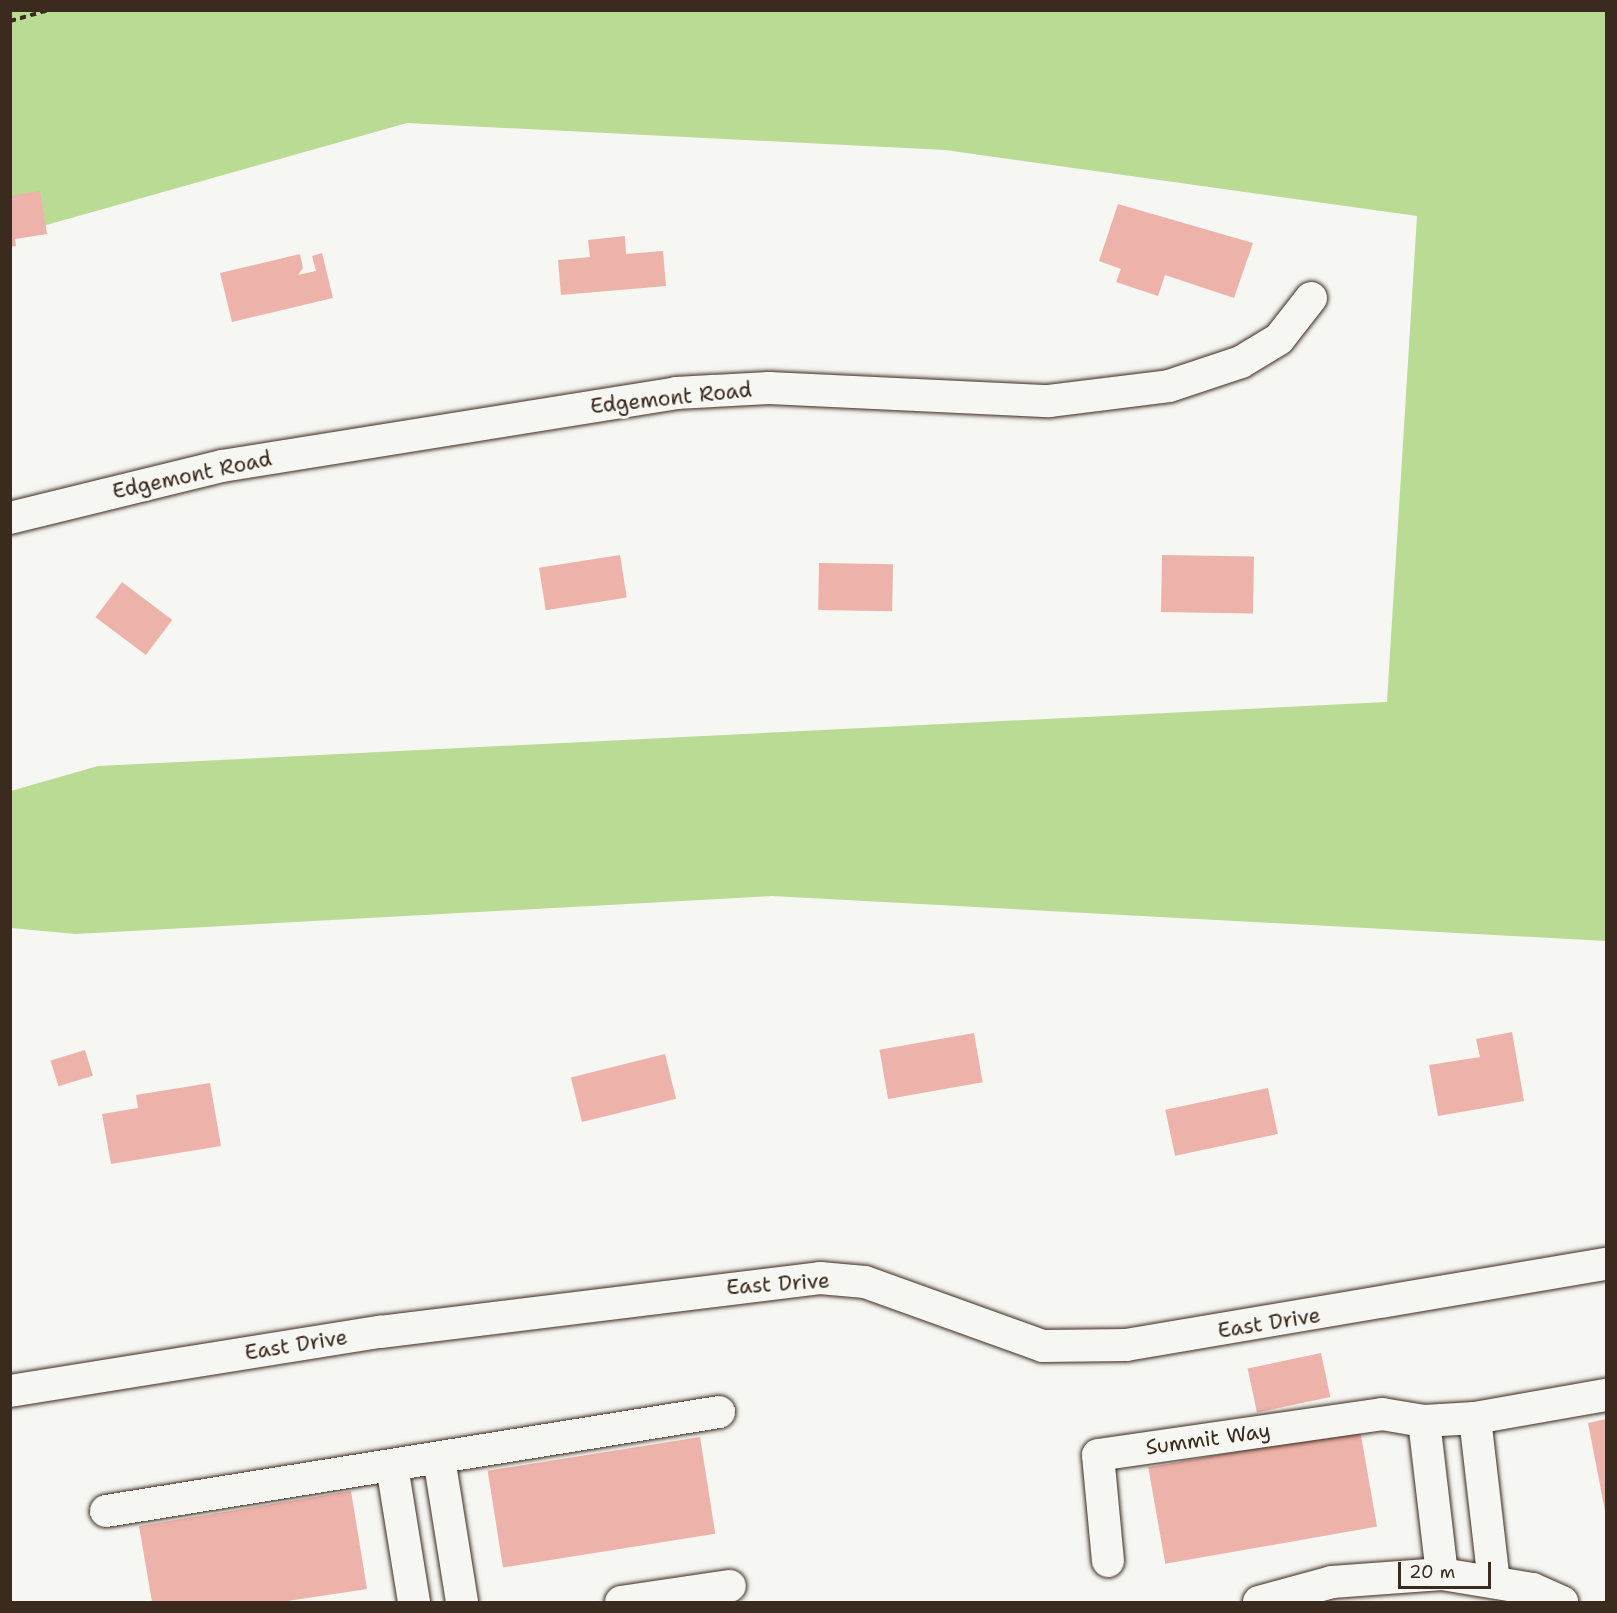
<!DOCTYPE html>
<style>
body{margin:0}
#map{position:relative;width:1617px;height:1613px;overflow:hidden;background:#f6f6f2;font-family:"Shantell Sans",sans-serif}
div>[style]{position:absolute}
.green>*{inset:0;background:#badb94}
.building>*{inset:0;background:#edb3aa;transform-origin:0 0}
.path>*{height:4px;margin-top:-2px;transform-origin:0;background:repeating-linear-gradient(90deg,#3b2a1e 0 6px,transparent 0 10.5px)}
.roads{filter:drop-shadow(0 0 2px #3b2a1e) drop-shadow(0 0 2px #3b2a1e)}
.minor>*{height:32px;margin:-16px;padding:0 16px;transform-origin:16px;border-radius:16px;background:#f6f6f2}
span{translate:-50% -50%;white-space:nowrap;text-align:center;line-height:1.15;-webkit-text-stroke:6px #f6f6f2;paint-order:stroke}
.street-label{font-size:21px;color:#3b2a1e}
.frame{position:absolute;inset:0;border:12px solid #3b2a1e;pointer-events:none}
.scale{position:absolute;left:1398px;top:1562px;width:93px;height:27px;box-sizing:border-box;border:3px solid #3b2a1e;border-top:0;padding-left:8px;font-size:18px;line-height:21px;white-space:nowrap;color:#3b2a1e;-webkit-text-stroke:4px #f6f6f2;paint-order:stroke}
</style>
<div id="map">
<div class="green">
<div style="clip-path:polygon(11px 11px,1606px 11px,1606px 941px,772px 896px,75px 934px,11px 928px,11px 791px,98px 766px,1387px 702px,1417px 216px,945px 150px,407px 123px,11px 235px)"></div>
</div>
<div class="building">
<div style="clip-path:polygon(40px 191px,47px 234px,15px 239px,16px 246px,10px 247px,10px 196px)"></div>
<div style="clip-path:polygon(1118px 204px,1253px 243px,1234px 298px,1165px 275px,1158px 296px,1116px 282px,1121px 269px,1099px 261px)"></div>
<div style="clip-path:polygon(625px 236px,626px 254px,663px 251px,666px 286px,561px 295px,558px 260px,590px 257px,588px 240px)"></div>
<div style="clip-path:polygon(322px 253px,333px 298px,232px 322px,220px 273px,300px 254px,303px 268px,298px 275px,316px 271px,312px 256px)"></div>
<div style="left:620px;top:555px;width:43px;height:82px;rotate:81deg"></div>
<div style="left:1162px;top:555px;width:92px;height:57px;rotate:1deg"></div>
<div style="left:819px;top:563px;width:74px;height:47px;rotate:1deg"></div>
<div style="left:122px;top:582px;width:63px;height:44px;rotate:37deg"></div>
<div style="clip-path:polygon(1512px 1032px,1524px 1101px,1438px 1116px,1429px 1065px,1480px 1057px,1476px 1039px)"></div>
<div style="left:974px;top:1033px;width:50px;height:96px;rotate:80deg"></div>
<div style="left:85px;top:1050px;width:27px;height:36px;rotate:73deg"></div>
<div style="left:665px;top:1054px;width:46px;height:97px;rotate:76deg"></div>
<div style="clip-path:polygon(210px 1083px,221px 1146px,111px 1164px,102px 1114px,138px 1108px,136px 1095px)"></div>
<div style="left:1268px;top:1088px;width:47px;height:105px;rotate:78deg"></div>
<div style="left:1321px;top:1353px;width:45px;height:75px;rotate:78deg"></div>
<div style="clip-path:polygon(1606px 1419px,1606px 1511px,1605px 1511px,1588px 1423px)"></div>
<div style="left:1360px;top:1430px;width:98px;height:215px;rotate:80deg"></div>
<div style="left:700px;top:1437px;width:98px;height:215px;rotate:81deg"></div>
<div style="clip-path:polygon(351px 1491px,367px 1589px,281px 1602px,152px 1602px,139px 1526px)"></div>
</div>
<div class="path">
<div style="left:10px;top:21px;width:41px;rotate:-15.8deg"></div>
</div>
<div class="roads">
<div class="minor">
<div style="left:10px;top:518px;width:218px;rotate:-13.8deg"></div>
<div style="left:222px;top:466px;width:460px;rotate:-9.1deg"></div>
<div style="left:676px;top:393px;width:93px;rotate:-3.1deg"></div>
<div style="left:769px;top:388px;width:280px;rotate:2.7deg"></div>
<div style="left:1049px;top:401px;width:121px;rotate:-7.1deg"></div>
<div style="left:1169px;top:386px;width:76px;rotate:-18.4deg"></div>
<div style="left:1241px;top:362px;width:44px;rotate:-31.2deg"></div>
<div style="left:1279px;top:339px;width:52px;rotate:-52deg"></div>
<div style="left:10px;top:1391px;width:375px;rotate:-9.1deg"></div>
<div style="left:380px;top:1332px;width:443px;rotate:-7deg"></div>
<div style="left:820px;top:1278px;width:45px;rotate:5.1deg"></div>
<div style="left:865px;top:1282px;width:189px;rotate:19.8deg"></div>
<div style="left:1043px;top:1346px;width:83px;rotate:-0.7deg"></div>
<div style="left:1126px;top:1345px;width:487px;rotate:-9.6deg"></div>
<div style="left:1475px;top:1418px;width:165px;rotate:83.4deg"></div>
<div style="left:1424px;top:1421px;width:154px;rotate:83.3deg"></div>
<div style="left:439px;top:1458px;width:146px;rotate:80.9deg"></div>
<div style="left:392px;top:1466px;width:138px;rotate:80.8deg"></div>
<div style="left:106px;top:1511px;width:621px;rotate:-9.17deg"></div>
<div style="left:1108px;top:1561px;width:106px;rotate:-95.4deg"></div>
<div style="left:1098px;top:1455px;width:287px;rotate:-8.2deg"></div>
<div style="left:1382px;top:1414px;width:43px;rotate:9.5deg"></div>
<div style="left:1424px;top:1421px;width:51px;rotate:-3.4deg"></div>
<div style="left:1475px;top:1418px;width:133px;rotate:-10deg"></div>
<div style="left:621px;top:1602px;width:110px;rotate:-8.4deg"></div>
<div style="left:1259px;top:1602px;width:76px;rotate:-15.3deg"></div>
<div style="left:1332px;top:1582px;width:110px;rotate:-4.2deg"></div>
<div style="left:1442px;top:1574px;width:92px;rotate:9.4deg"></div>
<div style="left:1533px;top:1589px;width:32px;rotate:24deg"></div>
</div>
</div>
<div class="street-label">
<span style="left:671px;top:398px;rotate:-6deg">Edgemont Road</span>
<span style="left:192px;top:475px;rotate:-12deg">Edgemont Road</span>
<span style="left:778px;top:1284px;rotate:-4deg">East Drive</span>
<span style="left:1269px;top:1323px;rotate:-9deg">East Drive</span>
<span style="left:296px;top:1345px;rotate:-9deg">East Drive</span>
<span style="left:1208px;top:1439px;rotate:-8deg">Summit Way</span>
</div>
<div class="frame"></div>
<div class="scale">20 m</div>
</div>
